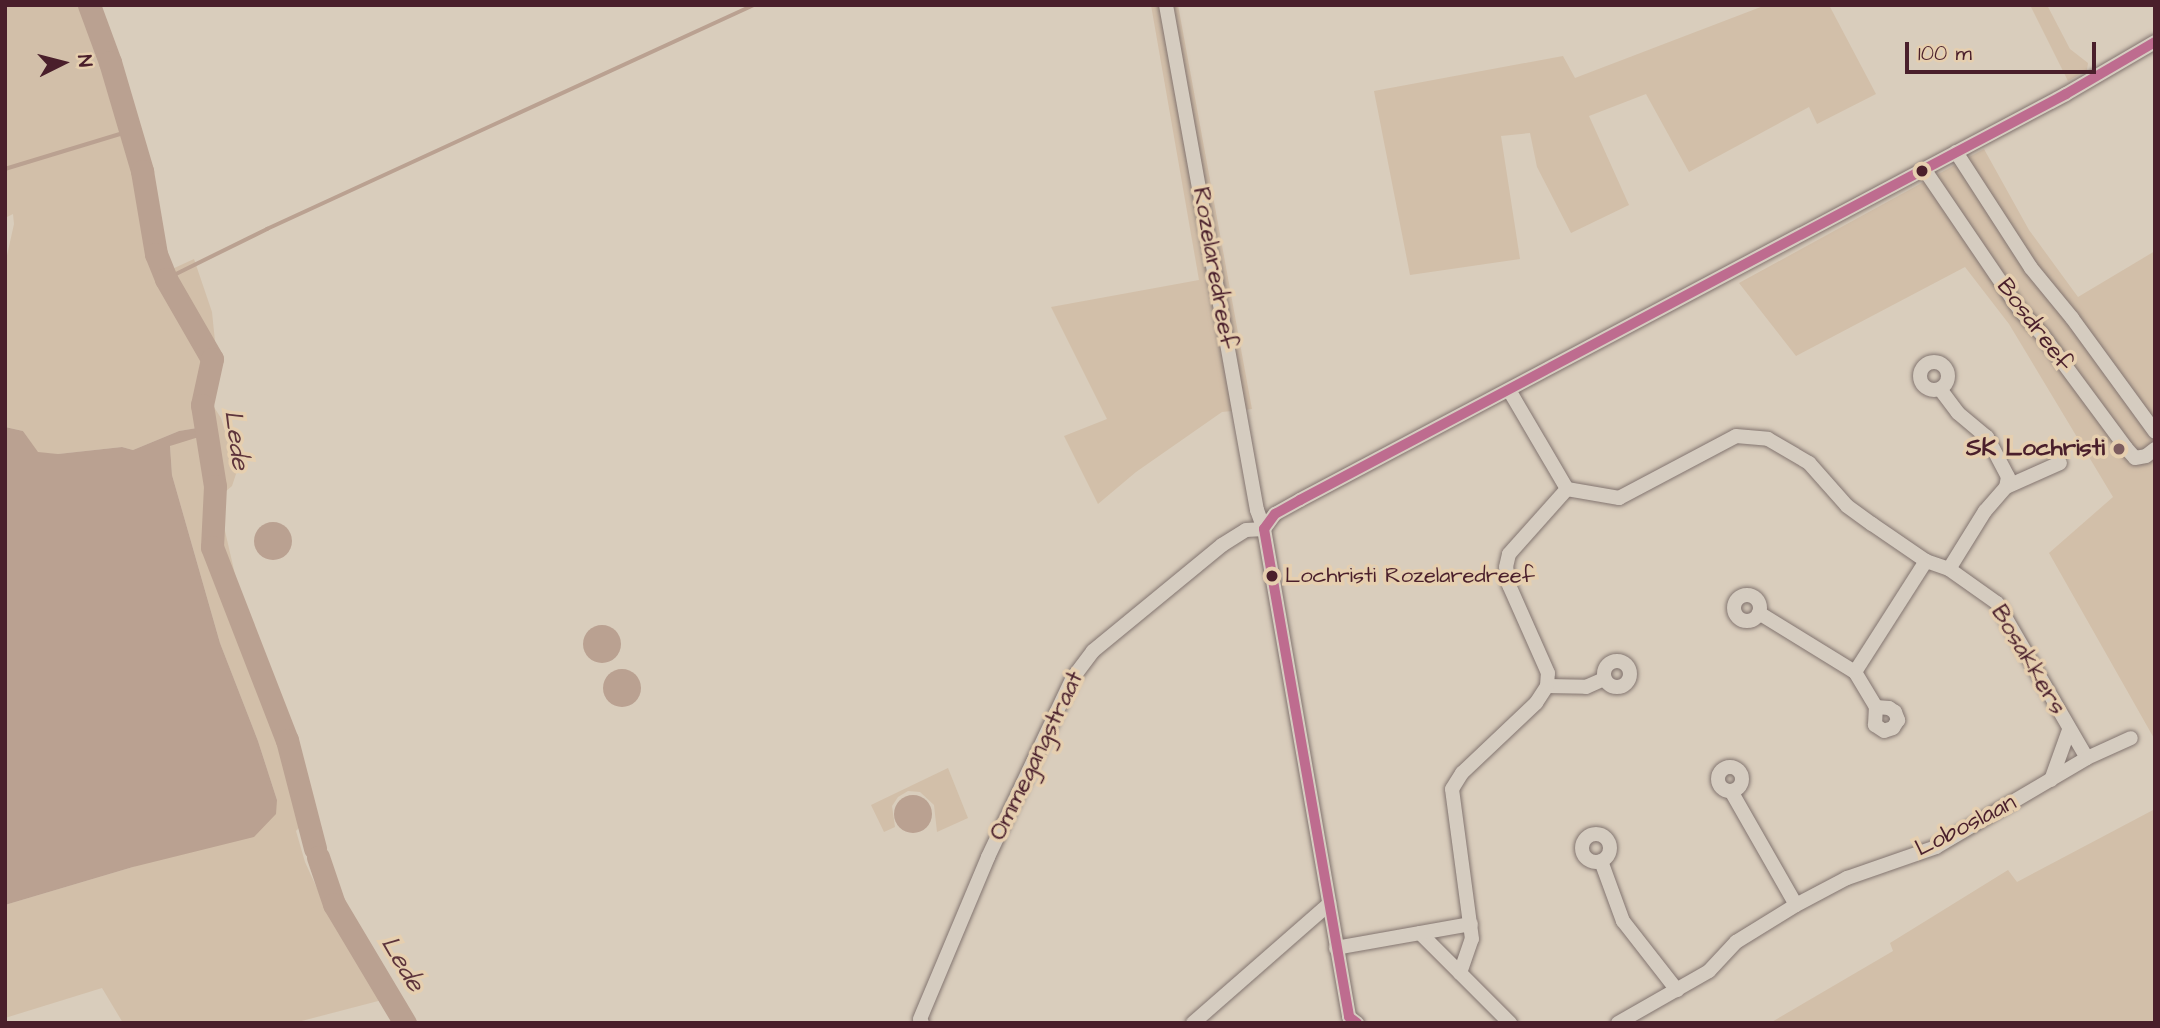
<!DOCTYPE html>
<style>
body{margin:0}
#map{position:relative;width:2160px;height:1028px;overflow:hidden;background:#d9cdbc;font-family:"Architects Daughter",sans-serif}
div>[style]{position:absolute}
.green>*{inset:0;background:#d2bfa9}
.water>*{inset:0;background:#baa191}
.round{border-radius:50%}
.stream>*{height:3.5px;margin:-1.75px;padding:0 1.75px;transform-origin:1.75px;border-radius:1.75px;background:#baa191}
.river>*{height:23px;margin:-11.5px;padding:0 11.5px;transform-origin:11.5px;border-radius:11.5px;background:#baa191}
.roads{filter:drop-shadow(0 0 2px #837570) drop-shadow(0 0 2px #837570)}
.street>*{height:14px;margin:-7px;padding:0 7px;transform-origin:7px;border-radius:7px;background:#d5ccc0}
.street>.ring{margin:-7px;padding:0;box-sizing:content-box;background:none;border:14px solid #d5ccc0;border-radius:50%}
.bus-1>*{height:10px;margin:-5px;padding:0 5px;transform-origin:5px;border-radius:5px;background:#be6c8f}
.dots>*{width:19px;height:19px;translate:-50% -50%;box-sizing:border-box;border:4px solid #e6cfaf;border-radius:50%}
span{translate:-50% -50%;white-space:nowrap;text-align:center;line-height:1.15;-webkit-text-stroke:7px #e6cfaf;paint-order:stroke}
.bus-label{font-size:22px;color:#4a1f2b}
.left{translate:0 -50%;text-align:left}
.street-label{font-size:24px;color:#4a1f2b}
.poi-label{font-size:24px;color:#4a1f2b;font-weight:700}
.right{translate:-100% -50%;text-align:right}
.water-label{font-size:26px;color:#5e353c;font-style:italic}
.frame{position:absolute;inset:0;border:7px solid #4a1f2b;pointer-events:none}
.north{position:absolute;left:28px;top:28px;width:70px;height:70px;-webkit-text-stroke:5px #e6cfaf;paint-order:stroke;rotate:84deg;font-size:19px;font-weight:700;line-height:28px;text-align:center;color:#4a1f2b}
.north::after{content:'';display:block;margin:auto;width:24px;height:32px;background:#4a1f2b;clip-path:polygon(50% 0,100% 100%,50% 72%,0 100%)}
.scale{position:absolute;left:1905px;top:42px;width:191px;height:32px;box-sizing:border-box;border:4px solid #4a1f2b;border-top:0;padding-left:9px;font-size:21px;line-height:24px;white-space:nowrap;color:#4a1f2b;-webkit-text-stroke:5px #e6cfaf;paint-order:stroke}
</style>
<div id="map">
<div class="green">
<div style="clip-path:polygon(5px 5px,82px 5px,111px 88px,150px 229px,161px 231px,170px 270px,194px 259px,212px 312px,219px 380px,212px 404px,221px 418px,237px 471px,232px 486px,218px 498px,219px 505px,237px 583px,291px 728px,312px 814px,296px 831px,305px 862px,331px 919px,382px 1000px,294px 1023px,123px 1023px,102px 988px,5px 1018px,5px 905px,133px 867px,277px 800px,258px 741px,220px 643px,172px 475px,170px 446px,197px 428px,179px 431px,133px 450px,122px 447px,58px 454px,38px 453px,23px 431px,5px 427px,6px 260px,14px 224px,13px 214px,5px 218px)"></div>
<div style="clip-path:polygon(1151px 5px,1178px 5px,1252px 409px,1222px 412px,1136px 472px,1098px 504px,1064px 436px,1107px 419px,1051px 307px,1199px 280px)"></div>
<div style="clip-path:polygon(1766px 5px,1829px 5px,1876px 94px,1817px 124px,1809px 107px,1689px 172px,1646px 94px,1589px 116px,1629px 205px,1571px 233px,1537px 167px,1530px 133px,1501px 136px,1520px 259px,1410px 275px,1374px 91px,1563px 56px,1575px 78px)"></div>
<div style="clip-path:polygon(2030px 5px,2047px 5px,2070px 49px,2088px 63px,2087px 70px,2068px 81px)"></div>
<div style="clip-path:polygon(1984px 149px,2029px 230px,2078px 297px,2155px 251px,2155px 740px,2049px 553px,2113px 497px,2009px 324px,1965px 267px,1796px 356px,1739px 283px)"></div>
<div style="clip-path:polygon(948px 768px,968px 818px,937px 832px,934px 805px,920px 792px,908px 791px,898px 797px,892px 806px,895px 827px,884px 832px,871px 805px)"></div>
<div style="clip-path:polygon(2155px 809px,2155px 1023px,1770px 1023px,1893px 951px,1890px 943px,2008px 870px,2017px 882px)"></div>
</div>
<div class="water">
<div style="clip-path:polygon(5px 427px,23px 431px,38px 452px,58px 454px,122px 447px,133px 450px,179px 431px,197px 428px,202px 436px,170px 446px,172px 475px,220px 643px,258px 741px,277px 800px,276px 814px,254px 837px,133px 867px,5px 905px)"></div>
<div class="round" style="left:254px;top:522px;width:38px;height:38px"></div>
<div class="round" style="left:583px;top:625px;width:38px;height:38px"></div>
<div class="round" style="left:603px;top:669px;width:38px;height:38px"></div>
<div class="round" style="left:894px;top:795px;width:38px;height:38px"></div>
</div>
<div class="stream">
<div style="left:5px;top:169px;width:131px;rotate:-16.9deg"></div>
<div style="left:166px;top:279px;width:113px;rotate:-26.3deg"></div>
<div style="left:267px;top:229px;width:536px;rotate:-24.7deg"></div>
<div style="left:196px;top:433px;width:10px;rotate:-17deg"></div>
</div>
<div class="river">
<div style="left:89px;top:5px;width:61px;rotate:69.8deg"></div>
<div style="left:110px;top:62px;width:114px;rotate:73.6deg"></div>
<div style="left:142px;top:171px;width:84px;rotate:80.4deg"></div>
<div style="left:156px;top:254px;width:27px;rotate:68deg"></div>
<div style="left:166px;top:279px;width:92px;rotate:60.1deg"></div>
<div style="left:212px;top:359px;width:47px;rotate:102.3deg"></div>
<div style="left:202px;top:405px;width:82px;rotate:80.9deg"></div>
<div style="left:215px;top:486px;width:61px;rotate:92.8deg"></div>
<div style="left:212px;top:547px;width:207px;rotate:68.8deg"></div>
<div style="left:287px;top:740px;width:112px;rotate:75.5deg"></div>
<div style="left:318px;top:857px;width:50px;rotate:71.2deg"></div>
<div style="left:334px;top:904px;width:139px;rotate:59.2deg"></div>
</div>
<div class="roads">
<div class="street">
<div style="left:1166px;top:5px;width:513px;rotate:79.79deg"></div>
<div style="left:1257px;top:510px;width:20px;rotate:70deg"></div>
<div style="left:1264px;top:529px;width:495px;rotate:80.1deg"></div>
<div style="left:1349px;top:1017px;width:10px;rotate:37deg"></div>
<div style="left:1956px;top:152px;width:138px;rotate:57.1deg"></div>
<div style="left:2031px;top:268px;width:65px;rotate:50.6deg"></div>
<div style="left:2072px;top:318px;width:141px;rotate:53.9deg"></div>
<div style="left:1924px;top:169px;width:171px;rotate:55.8deg"></div>
<div style="left:2020px;top:310px;width:36px;rotate:48deg"></div>
<div style="left:2044px;top:337px;width:138px;rotate:53.5deg"></div>
<div style="left:2126px;top:448px;width:13px;rotate:48deg"></div>
<div style="left:2135px;top:458px;width:11px;rotate:-10deg"></div>
<div style="left:2146px;top:456px;width:11px;rotate:-38deg"></div>
<div class="ring" style="left:1920px;top:362px;width:14px;height:14px"></div>
<div style="left:1940px;top:389px;width:30px;rotate:53deg"></div>
<div style="left:1958px;top:413px;width:38px;rotate:40deg"></div>
<div style="left:1987px;top:437px;width:45px;rotate:62.3deg"></div>
<div style="left:2008px;top:477px;width:10px;rotate:101deg"></div>
<div style="left:2006px;top:487px;width:32px;rotate:131deg"></div>
<div style="left:1985px;top:511px;width:68px;rotate:121.8deg"></div>
<div style="left:1509px;top:390px;width:115px;rotate:59.6deg"></div>
<div style="left:2006px;top:487px;width:59px;rotate:-24deg"></div>
<div style="left:1567px;top:489px;width:53px;rotate:9.8deg"></div>
<div style="left:1619px;top:498px;width:132px;rotate:-27.9deg"></div>
<div style="left:1736px;top:436px;width:32px;rotate:5deg"></div>
<div style="left:1768px;top:439px;width:48px;rotate:30.3deg"></div>
<div style="left:1809px;top:463px;width:57px;rotate:48.5deg"></div>
<div style="left:1847px;top:506px;width:31px;rotate:36deg"></div>
<div style="left:1872px;top:524px;width:65px;rotate:34.4deg"></div>
<div style="left:1926px;top:561px;width:24px;rotate:19deg"></div>
<div style="left:1949px;top:569px;width:59px;rotate:35.3deg"></div>
<div style="left:1997px;top:603px;width:179px;rotate:59.9deg"></div>
<div style="left:1264px;top:529px;width:19px;rotate:-54deg"></div>
<div style="left:1275px;top:514px;width:29px;rotate:-29deg"></div>
<div style="left:1300px;top:500px;width:867px;rotate:-27.92deg"></div>
<div style="left:2066px;top:94px;width:103px;rotate:-30.3deg"></div>
<div class="ring" style="left:1734px;top:595px;width:12px;height:12px"></div>
<div style="left:1759px;top:613px;width:113px;rotate:31.6deg"></div>
<div style="left:1855px;top:672px;width:132px;rotate:-57.4deg"></div>
<div class="ring" style="left:1604px;top:661px;width:12px;height:12px"></div>
<div style="left:1855px;top:672px;width:41px;rotate:59deg"></div>
<div style="left:1547px;top:686px;width:39px;rotate:1deg"></div>
<div style="left:1586px;top:687px;width:20px;rotate:-24deg"></div>
<div style="left:1876px;top:707px;width:13px;rotate:4deg"></div>
<div style="left:1889px;top:708px;width:7px;rotate:34deg"></div>
<div style="left:1895px;top:712px;width:9px;rotate:69deg"></div>
<div style="left:1898px;top:720px;width:9px;rotate:122deg"></div>
<div style="left:1893px;top:728px;width:9px;rotate:162deg"></div>
<div style="left:1884px;top:731px;width:11px;rotate:-146deg"></div>
<div style="left:1875px;top:725px;width:18px;rotate:-87deg"></div>
<div class="ring" style="left:1718px;top:767px;width:10px;height:10px"></div>
<div style="left:2051px;top:780px;width:53px;rotate:-70.2deg"></div>
<div style="left:1731px;top:791px;width:131px;rotate:60.3deg"></div>
<div class="ring" style="left:1582px;top:834px;width:14px;height:14px"></div>
<div style="left:1601px;top:861px;width:64px;rotate:69.9deg"></div>
<div style="left:1623px;top:921px;width:88px;rotate:52deg"></div>
<div style="left:1420px;top:933px;width:57px;rotate:45deg"></div>
<div style="left:1460px;top:973px;width:36px;rotate:-71deg"></div>
<div style="left:1472px;top:939px;width:151px;rotate:-97.6deg"></div>
<div style="left:1452px;top:789px;width:19px;rotate:-58deg"></div>
<div style="left:1462px;top:773px;width:102px;rotate:-43.4deg"></div>
<div style="left:1536px;top:703px;width:20px;rotate:-57deg"></div>
<div style="left:1547px;top:686px;width:13px;rotate:-86deg"></div>
<div style="left:1548px;top:673px;width:96px;rotate:-113.9deg"></div>
<div style="left:1509px;top:585px;width:18px;rotate:-99deg"></div>
<div style="left:1506px;top:567px;width:13px;rotate:-77deg"></div>
<div style="left:1509px;top:554px;width:87px;rotate:-48.3deg"></div>
<div style="left:1336px;top:948px;width:137px;rotate:-10.1deg"></div>
<div style="left:1460px;top:973px;width:71px;rotate:45deg"></div>
<div style="left:922px;top:1023px;width:4px;rotate:-117deg"></div>
<div style="left:920px;top:1019px;width:176px;rotate:-67.2deg"></div>
<div style="left:988px;top:857px;width:197px;rotate:-64.7deg"></div>
<div style="left:1072px;top:679px;width:35px;rotate:-53deg"></div>
<div style="left:1093px;top:651px;width:167px;rotate:-39.4deg"></div>
<div style="left:1222px;top:545px;width:28px;rotate:-32deg"></div>
<div style="left:1246px;top:530px;width:18px;rotate:-3deg"></div>
<div style="left:1193px;top:1023px;width:181px;rotate:-41.2deg"></div>
<div style="left:1618px;top:1023px;width:105px;rotate:-29.7deg"></div>
<div style="left:1709px;top:971px;width:40px;rotate:-47deg"></div>
<div style="left:1736px;top:942px;width:70px;rotate:-31.7deg"></div>
<div style="left:1796px;top:905px;width:58px;rotate:-27.9deg"></div>
<div style="left:1847px;top:878px;width:94px;rotate:-19.2deg"></div>
<div style="left:1936px;top:847px;width:175px;rotate:-30.5deg"></div>
<div style="left:2087px;top:758px;width:48px;rotate:-24.4deg"></div>
</div>
</div>
<div class="bus-1">
<div style="left:1264px;top:529px;width:19px;rotate:-54deg"></div>
<div style="left:1275px;top:514px;width:29px;rotate:-29deg"></div>
<div style="left:1300px;top:500px;width:867px;rotate:-27.92deg"></div>
<div style="left:2066px;top:94px;width:103px;rotate:-30.3deg"></div>
<div style="left:1264px;top:529px;width:495px;rotate:80.1deg"></div>
<div style="left:1349px;top:1017px;width:10px;rotate:37deg"></div>
</div>
<div class="dots">
<div style="left:1922px;top:171px;background:#4a1f2b"></div>
<div style="left:2119px;top:449px;background:#7c5c5e"></div>
<div style="left:1272px;top:576px;background:#4a1f2b"></div>
</div>
<div class="bus-label">
<span class="left" style="left:1285px;top:576px">Lochristi Rozelaredreef</span>
</div>
<div class="street-label">
<span style="left:1214px;top:268px;rotate:80deg">Rozelaredreef</span>
<span style="left:2034px;top:325px;rotate:53deg">Bosdreef</span>
<span style="left:2028px;top:660px;rotate:59deg">Bosakkers</span>
<span style="left:1037px;top:756px;rotate:-64deg">Ommegangstraat</span>
<span style="left:1966px;top:826px;rotate:-27deg">Loboslaan</span>
</div>
<div class="poi-label">
<span class="right" style="left:2105px;top:449px">SK Lochristi</span>
</div>
<div class="water-label">
<span style="left:236px;top:440px;rotate:82deg">Lede</span>
<span style="left:402px;top:964px;rotate:59deg">Lede</span>
</div>
<div class="frame"></div>
<div class="north">N</div>
<div class="scale">100 m</div>
</div>
